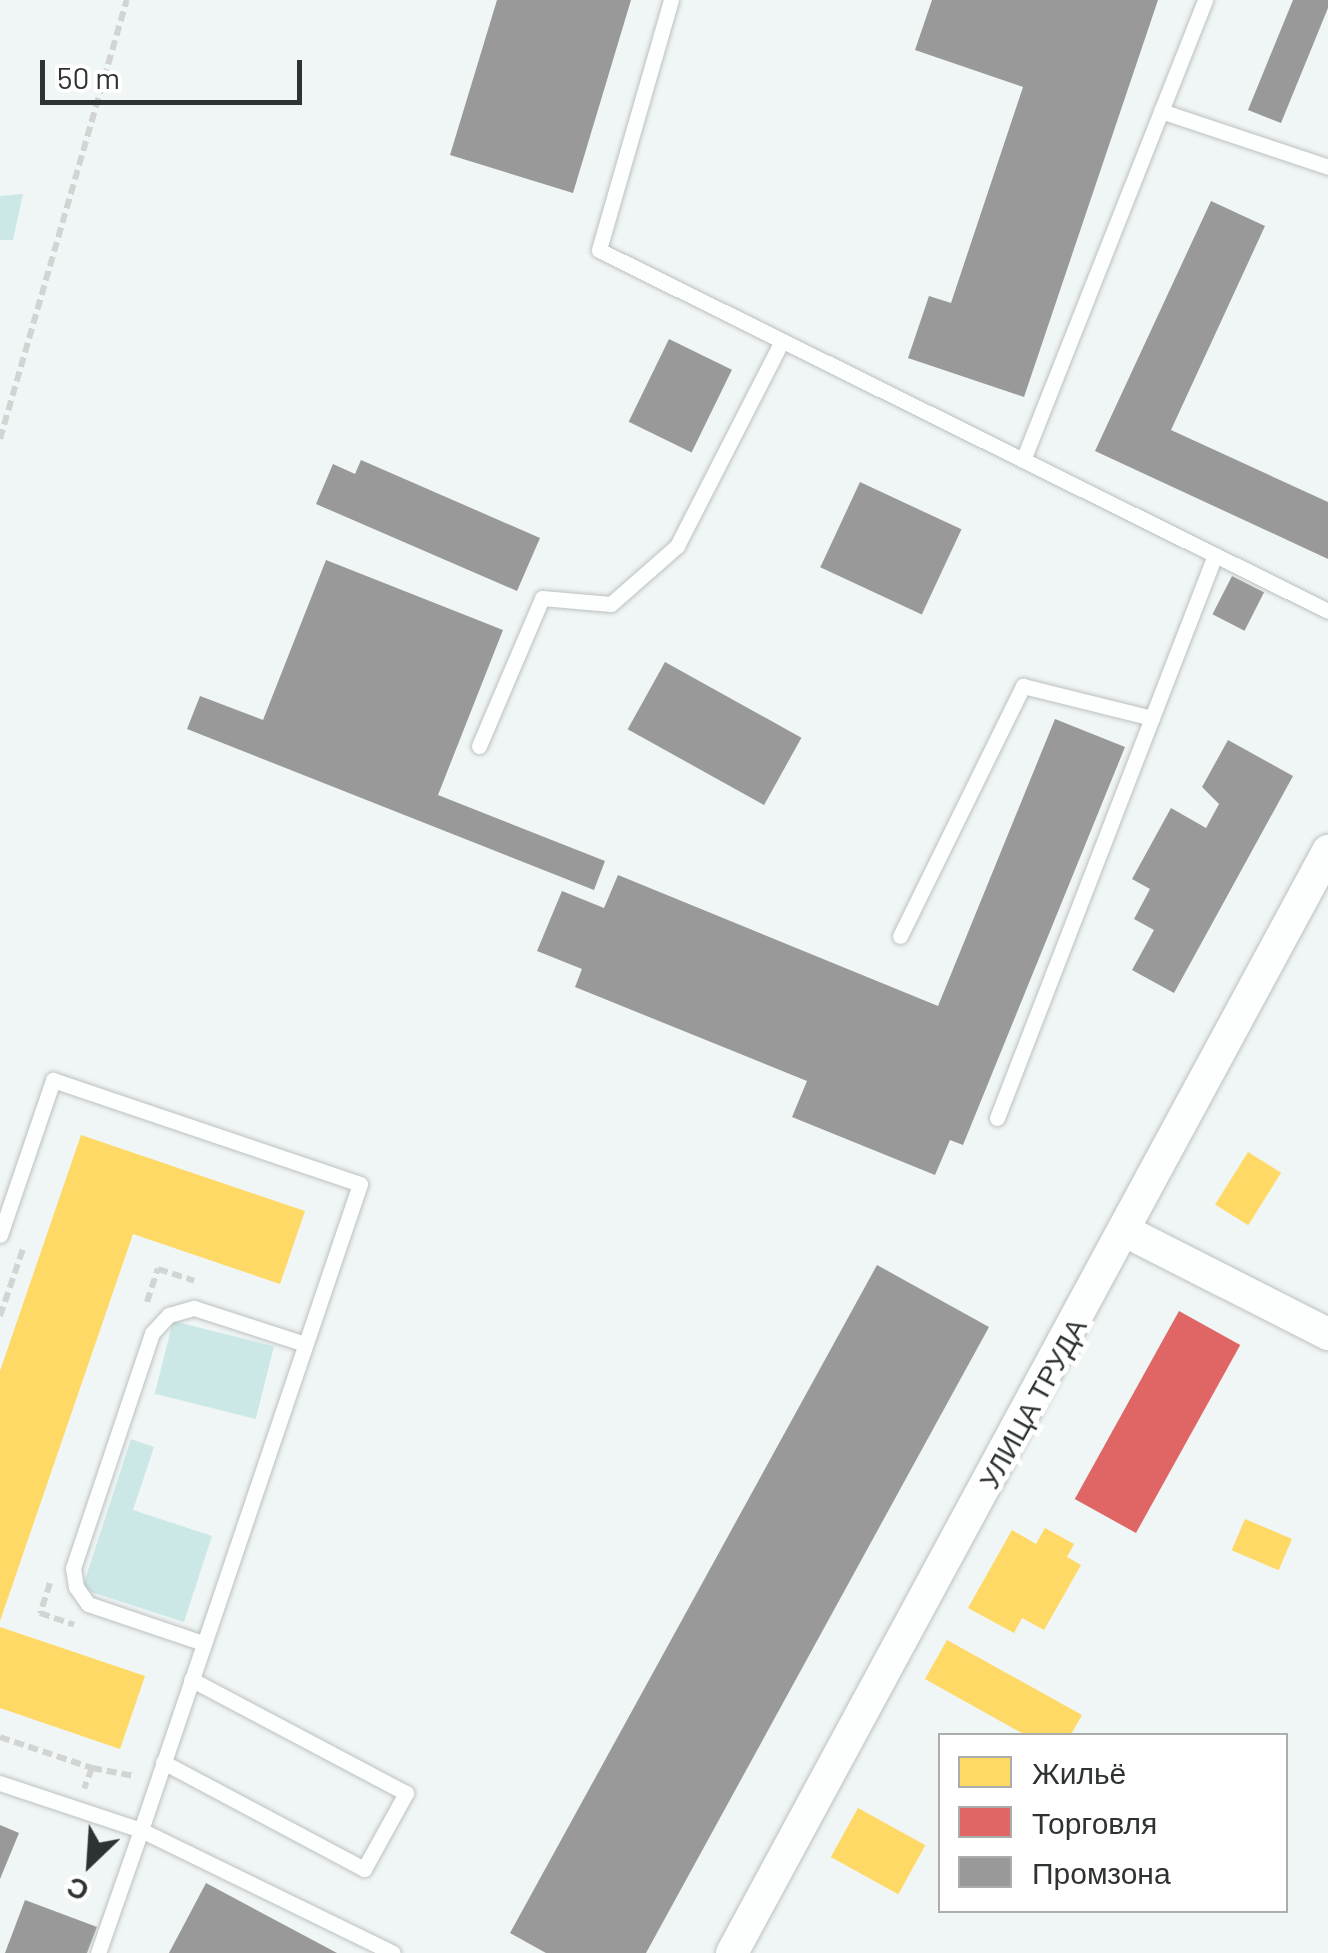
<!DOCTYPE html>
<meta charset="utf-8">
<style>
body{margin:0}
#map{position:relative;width:1328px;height:1953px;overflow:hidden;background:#f0f5f5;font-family:Barlow,sans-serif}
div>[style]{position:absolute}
.green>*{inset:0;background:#cbe8e7;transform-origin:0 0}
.homes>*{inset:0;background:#ffd966;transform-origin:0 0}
.shops>*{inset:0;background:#e06666;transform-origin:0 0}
.industry>*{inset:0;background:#999;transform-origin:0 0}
.path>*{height:6px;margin-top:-3px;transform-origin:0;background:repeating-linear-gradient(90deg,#d2d4d4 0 10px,transparent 0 15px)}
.roads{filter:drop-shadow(0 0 2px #bcc0c0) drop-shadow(0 0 2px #bcc0c0)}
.service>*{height:15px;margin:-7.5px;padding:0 7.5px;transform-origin:7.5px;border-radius:7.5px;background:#fdfefe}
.minor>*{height:32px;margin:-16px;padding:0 16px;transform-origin:16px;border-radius:16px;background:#fdfefe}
span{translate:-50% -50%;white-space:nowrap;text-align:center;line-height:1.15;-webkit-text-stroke:10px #fff;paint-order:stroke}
.street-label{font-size:28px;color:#2e3232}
.legend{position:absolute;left:938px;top:1733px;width:350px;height:180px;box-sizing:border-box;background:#fff;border:2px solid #abadad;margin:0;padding:12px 18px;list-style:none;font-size:30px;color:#2e3232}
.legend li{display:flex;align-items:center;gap:20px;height:50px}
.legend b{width:50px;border:2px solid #abadad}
.north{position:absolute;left:40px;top:1813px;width:100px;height:100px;-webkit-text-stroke:8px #fff;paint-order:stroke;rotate:205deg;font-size:28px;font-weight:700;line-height:40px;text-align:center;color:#2e3232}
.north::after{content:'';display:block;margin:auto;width:35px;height:45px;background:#2e3232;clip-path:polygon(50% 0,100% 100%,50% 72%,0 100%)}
.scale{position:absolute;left:40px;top:60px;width:262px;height:45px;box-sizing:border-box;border:5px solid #2e3232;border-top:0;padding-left:12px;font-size:30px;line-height:35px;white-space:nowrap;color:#2e3232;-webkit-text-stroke:8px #fff;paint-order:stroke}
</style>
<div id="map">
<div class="green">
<div style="clip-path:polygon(23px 194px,13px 240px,0 240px,0 196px)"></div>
<div style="left:173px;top:1321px;width:104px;height:75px;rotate:14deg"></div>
<div style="clip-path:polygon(131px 1439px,154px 1447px,133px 1510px,212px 1536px,184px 1622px,82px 1589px)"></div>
</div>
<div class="homes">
<div style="clip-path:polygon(81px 1135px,305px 1211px,280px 1284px,133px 1234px,0 1621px,0 1371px)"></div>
<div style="left:1248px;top:1152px;width:39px;height:62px;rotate:32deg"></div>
<div style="left:1245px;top:1519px;width:51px;height:34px;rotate:23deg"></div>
<div style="clip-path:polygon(1045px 1528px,1074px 1544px,1067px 1557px,1081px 1565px,1044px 1630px,1022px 1618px,1014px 1633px,968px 1608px,1012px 1530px,1036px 1544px)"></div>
<div style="clip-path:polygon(0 1627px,145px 1676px,120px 1749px,0 1708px)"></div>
<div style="clip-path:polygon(947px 1640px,1082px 1715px,1070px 1736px,1027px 1736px,925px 1679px)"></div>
<div style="left:858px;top:1808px;width:77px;height:56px;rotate:29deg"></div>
</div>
<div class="shops">
<div style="left:1179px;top:1311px;width:70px;height:215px;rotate:29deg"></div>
</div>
<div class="industry">
<div style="clip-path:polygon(497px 0,631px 0,573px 193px,450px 155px)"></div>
<div style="clip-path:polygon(932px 0,1158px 0,1024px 397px,908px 358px,929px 296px,951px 303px,1023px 87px,915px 50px)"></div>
<div style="clip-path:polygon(1293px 0,1328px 0,1328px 8px,1281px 123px,1248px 110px)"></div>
<div style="clip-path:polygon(1211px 201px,1265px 226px,1171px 430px,1328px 502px,1328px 559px,1095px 451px)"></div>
<div style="left:669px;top:339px;width:70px;height:92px;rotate:26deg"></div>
<div style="clip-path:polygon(361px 460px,540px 538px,517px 591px,316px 504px,333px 464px,355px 474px)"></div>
<div style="left:860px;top:482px;width:112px;height:94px;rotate:25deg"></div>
<div style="clip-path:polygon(326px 560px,503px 630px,438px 795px,605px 861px,594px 890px,187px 729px,200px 696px,263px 720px)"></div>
<div style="left:1232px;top:576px;width:36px;height:43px;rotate:27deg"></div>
<div style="left:665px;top:662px;width:156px;height:77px;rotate:29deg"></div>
<div style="clip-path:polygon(1055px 719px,1125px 747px,963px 1145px,950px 1140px,935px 1175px,792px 1117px,807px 1081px,575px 987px,582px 969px,537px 951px,562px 891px,604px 908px,618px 875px,938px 1006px)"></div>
<div style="clip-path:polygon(1228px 740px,1293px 776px,1174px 993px,1132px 970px,1154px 930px,1134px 919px,1150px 889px,1132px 879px,1171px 808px,1206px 828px,1219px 804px,1202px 787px)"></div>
<div style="clip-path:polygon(877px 1265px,989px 1327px,646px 1953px,546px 1953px,510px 1933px)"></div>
<div style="clip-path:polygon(0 1825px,19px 1833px,0 1879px)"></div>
<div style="clip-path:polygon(206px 1883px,337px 1953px,169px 1953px)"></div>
<div style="clip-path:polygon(25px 1900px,97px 1927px,87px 1953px,5px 1953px)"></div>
</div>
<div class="path">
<div style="left:0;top:439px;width:457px;rotate:-73.9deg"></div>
<div style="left:147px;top:1302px;width:35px;rotate:-72deg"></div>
<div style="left:158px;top:1269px;width:38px;rotate:18deg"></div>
<div style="left:0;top:1316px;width:74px;rotate:-71.1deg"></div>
<div style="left:50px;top:1583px;width:32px;rotate:108deg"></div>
<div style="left:40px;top:1613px;width:36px;rotate:19deg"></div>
<div style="left:0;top:1737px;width:97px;rotate:18.6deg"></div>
<div style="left:92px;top:1768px;width:22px;rotate:111deg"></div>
<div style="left:92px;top:1768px;width:43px;rotate:10.8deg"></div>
</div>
<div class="roads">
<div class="service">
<div style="left:671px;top:0;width:260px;rotate:106.1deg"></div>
<div style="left:599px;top:250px;width:813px;rotate:26.34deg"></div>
<div style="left:1161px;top:111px;width:176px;rotate:18.5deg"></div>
<div style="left:1023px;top:460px;width:495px;rotate:-68.4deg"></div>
<div style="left:479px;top:746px;width:161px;rotate:-66.9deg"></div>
<div style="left:542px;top:598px;width:69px;rotate:5deg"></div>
<div style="left:611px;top:604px;width:88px;rotate:-41.3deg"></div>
<div style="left:677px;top:546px;width:230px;rotate:-62.9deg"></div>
<div style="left:900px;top:936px;width:279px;rotate:-63.8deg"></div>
<div style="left:1023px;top:686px;width:133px;rotate:13.9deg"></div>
<div style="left:997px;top:1118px;width:604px;rotate:-68.83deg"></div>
<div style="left:0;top:1235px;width:164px;rotate:-71.1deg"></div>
<div style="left:53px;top:1080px;width:324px;rotate:18.7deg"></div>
<div style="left:360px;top:1184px;width:682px;rotate:108.73deg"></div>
<div style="left:141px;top:1830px;width:149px;rotate:-161.6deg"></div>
<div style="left:203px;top:1643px;width:121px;rotate:-161.3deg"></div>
<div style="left:88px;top:1604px;width:21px;rotate:-125deg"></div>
<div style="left:76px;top:1587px;width:19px;rotate:-99deg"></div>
<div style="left:73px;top:1568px;width:248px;rotate:-71.4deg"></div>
<div style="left:152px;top:1333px;width:25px;rotate:-47deg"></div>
<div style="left:169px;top:1315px;width:26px;rotate:-16deg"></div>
<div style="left:194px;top:1308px;width:117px;rotate:18deg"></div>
<div style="left:163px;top:1762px;width:228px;rotate:28deg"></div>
<div style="left:364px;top:1869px;width:87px;rotate:-61.1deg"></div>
<div style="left:406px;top:1793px;width:243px;rotate:-152.1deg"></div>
<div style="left:98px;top:1953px;width:130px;rotate:-70.7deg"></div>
<div style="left:141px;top:1830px;width:280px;rotate:26deg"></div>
</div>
<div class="minor">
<div style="left:1125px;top:1231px;width:228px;rotate:26.9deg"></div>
<div style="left:732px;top:1953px;width:1253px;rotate:-61.59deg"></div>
</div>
</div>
<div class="street-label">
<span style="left:1032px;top:1403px;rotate:-61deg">УЛИЦА ТРУДА</span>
</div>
<ul class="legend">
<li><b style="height:28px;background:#ffd966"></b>Жильё</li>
<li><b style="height:28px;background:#e06666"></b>Торговля</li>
<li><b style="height:28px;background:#999"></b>Промзона</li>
</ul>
<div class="north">С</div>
<div class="scale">50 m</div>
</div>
